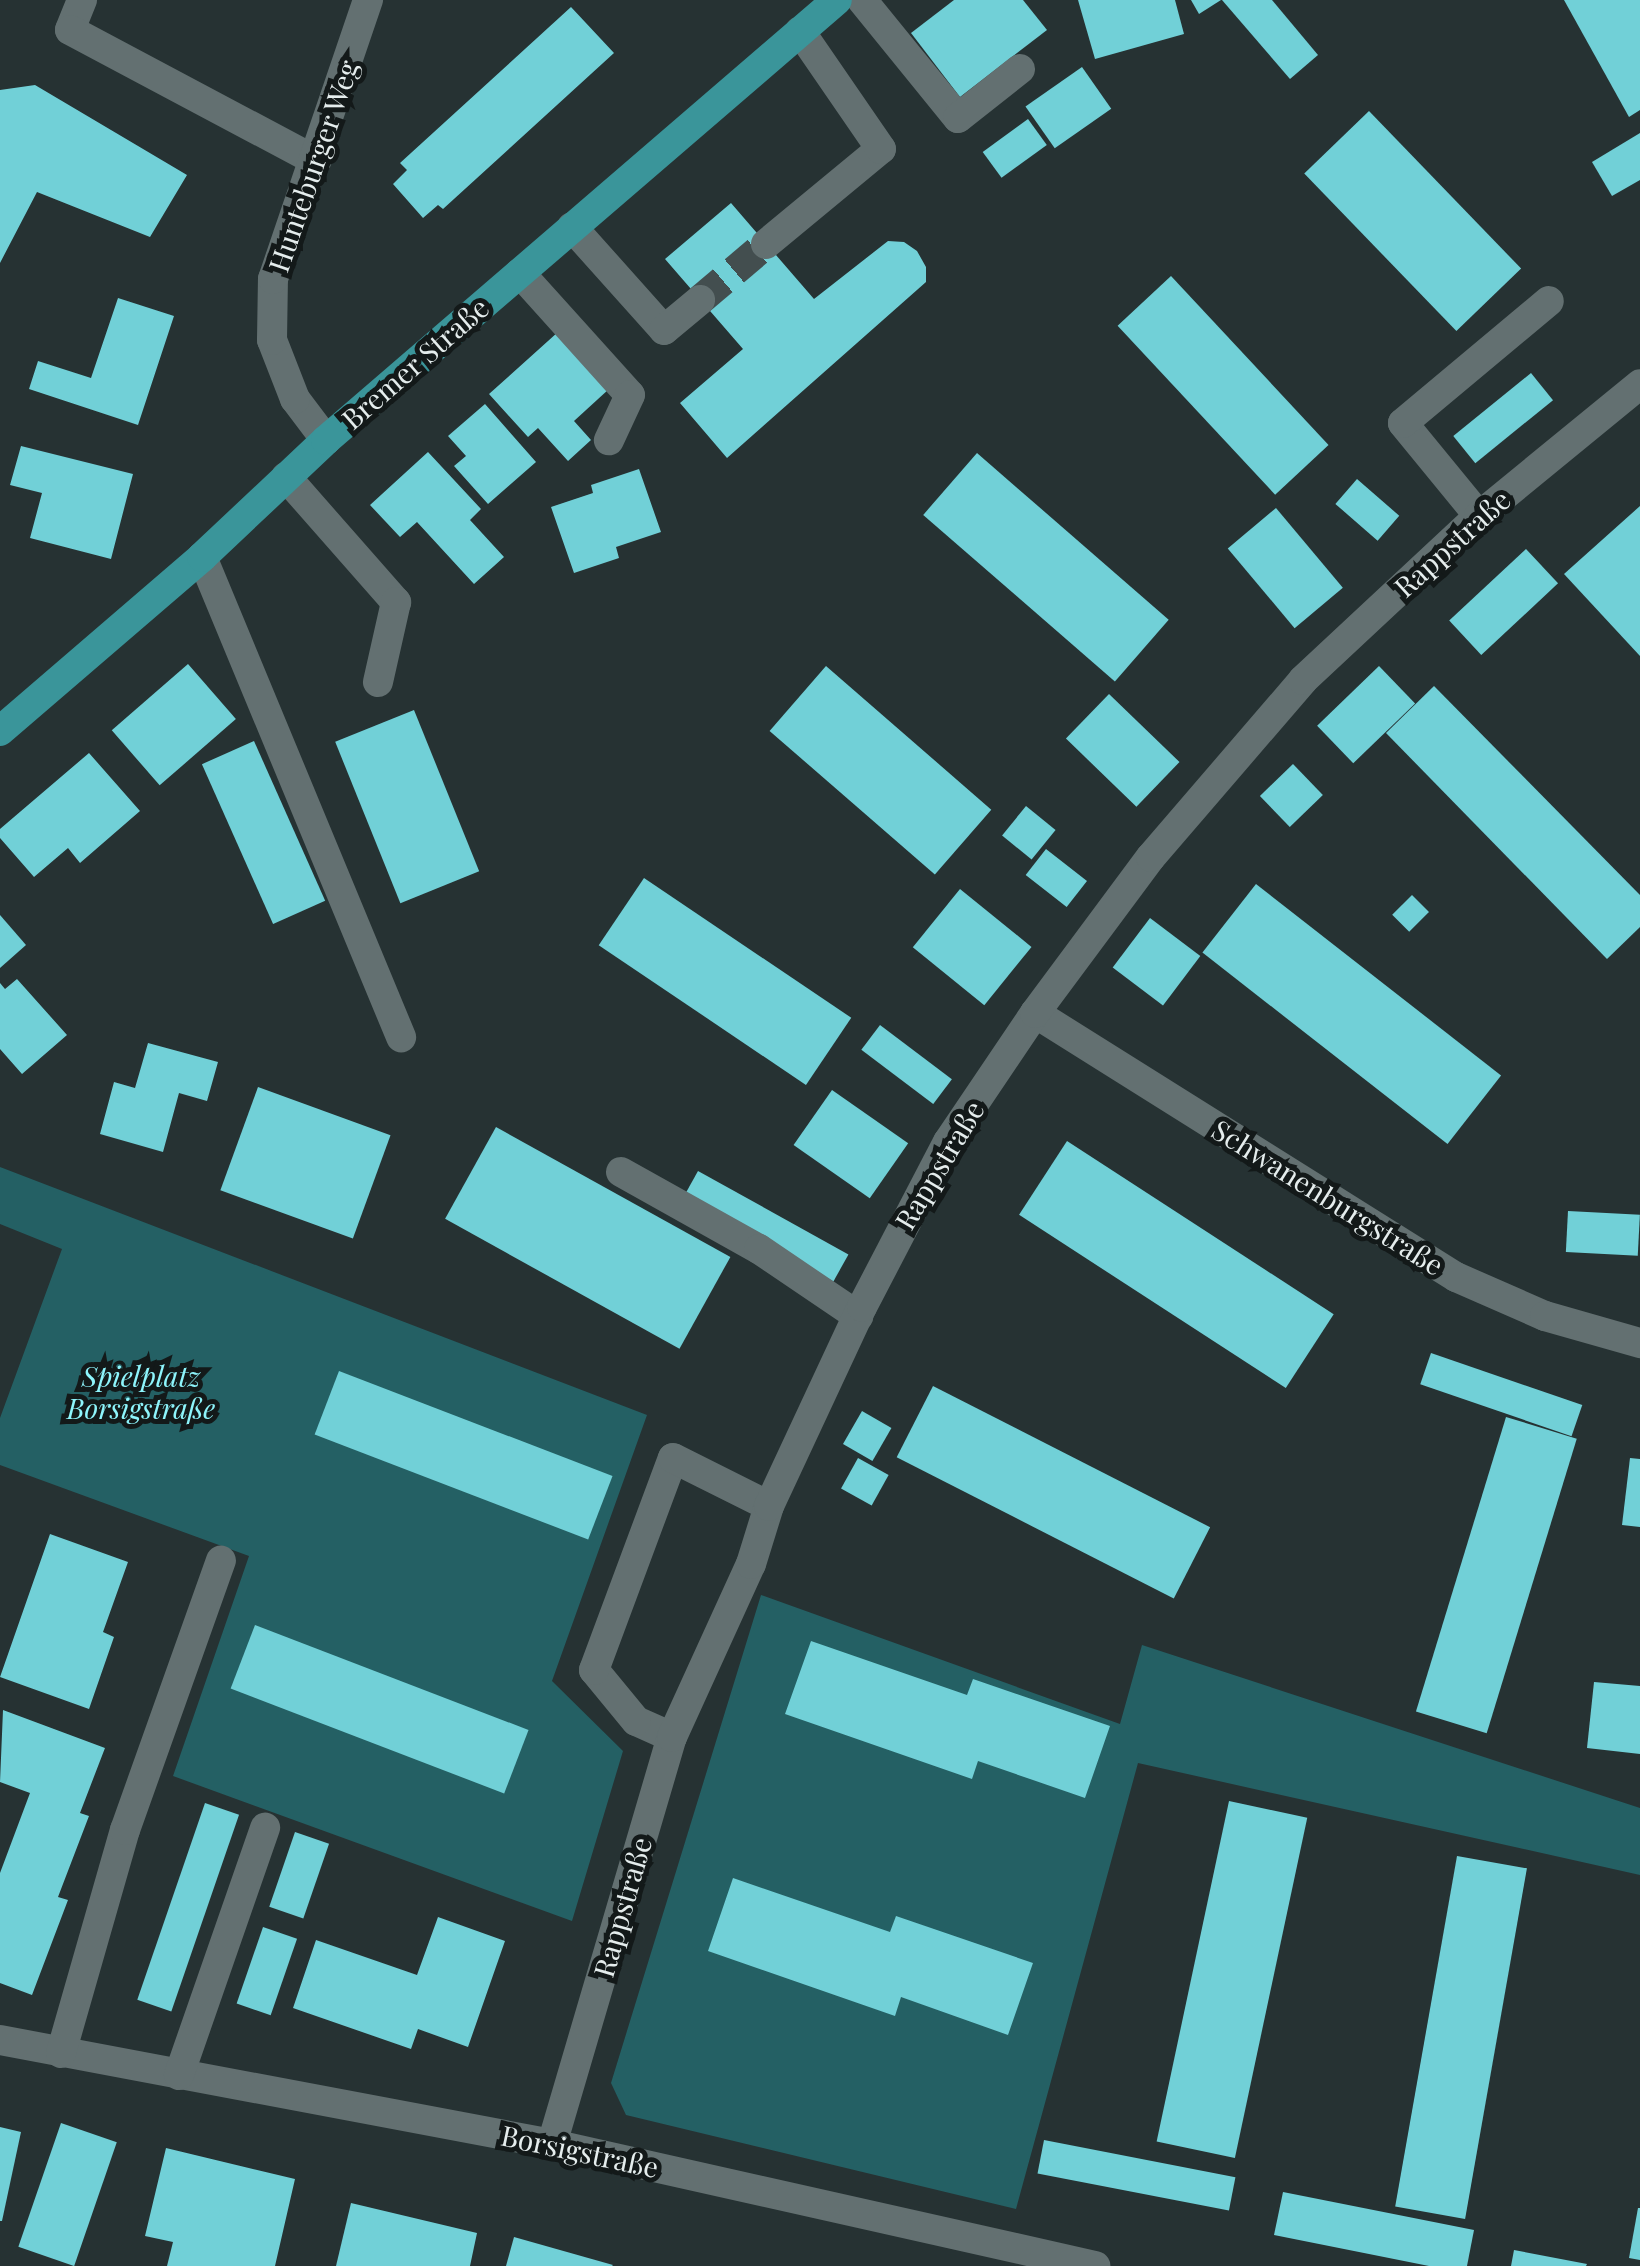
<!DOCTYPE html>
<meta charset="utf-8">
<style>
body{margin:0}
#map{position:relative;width:1640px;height:2266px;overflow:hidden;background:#263233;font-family:"Playfair Display",serif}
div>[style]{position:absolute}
.green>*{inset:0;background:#246064}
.building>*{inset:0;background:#71d0d7;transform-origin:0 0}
.minor-tunnel>*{height:30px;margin-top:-15px;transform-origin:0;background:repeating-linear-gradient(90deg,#434e4f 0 30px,transparent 0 45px)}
.minor>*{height:30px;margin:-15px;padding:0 15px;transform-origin:15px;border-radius:15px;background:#637071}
.major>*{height:30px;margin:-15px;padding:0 15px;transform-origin:15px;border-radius:15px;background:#3a959a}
span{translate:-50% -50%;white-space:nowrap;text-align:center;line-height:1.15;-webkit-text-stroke:10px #131919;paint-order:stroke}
.street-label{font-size:28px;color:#e5eded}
.park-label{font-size:28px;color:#8ef5fc;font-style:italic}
</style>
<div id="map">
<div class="green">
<div style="clip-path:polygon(0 1167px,647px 1415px,552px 1681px,623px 1751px,572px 1921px,173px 1776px,249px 1556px,0 1465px,0 1418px,62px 1249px,0 1224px)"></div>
<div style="clip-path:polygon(761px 1595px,1120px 1724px,1142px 1645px,1640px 1808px,1640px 1875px,1138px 1763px,1016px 2209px,626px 2115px,611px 2083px)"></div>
</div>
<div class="building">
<div style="clip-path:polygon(954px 0,1023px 0,1047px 30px,960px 97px,911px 33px)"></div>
<div style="clip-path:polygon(1078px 0,1175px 0,1184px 34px,1095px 59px)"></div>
<div style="clip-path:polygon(1191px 0,1221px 0,1199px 14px)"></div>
<div style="clip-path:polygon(1222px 0,1272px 0,1318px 55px,1290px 79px)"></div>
<div style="clip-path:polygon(1564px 0,1640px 0,1640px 110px,1629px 117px)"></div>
<div style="clip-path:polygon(571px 7px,614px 53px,443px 209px,438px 205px,423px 218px,393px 184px,407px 170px,400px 163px)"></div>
<div style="left:1082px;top:67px;width:51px;height:69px;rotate:55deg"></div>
<div style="clip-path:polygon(35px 85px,187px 175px,150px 237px,37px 192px,0 263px,0 90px)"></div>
<div style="left:1369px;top:111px;width:219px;height:90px;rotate:46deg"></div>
<div style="left:1028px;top:119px;width:32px;height:56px;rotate:54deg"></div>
<div style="clip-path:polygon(1640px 133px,1640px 180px,1612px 196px,1592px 162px)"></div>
<div style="clip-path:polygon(731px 203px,814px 299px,888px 241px,904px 242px,917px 251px,926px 267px,926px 282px,727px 458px,680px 403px,743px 349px,665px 259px)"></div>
<div style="left:1171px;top:276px;width:231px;height:73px;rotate:47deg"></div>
<div style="clip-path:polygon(118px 298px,174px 316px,138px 425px,29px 389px,38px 361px,91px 378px)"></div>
<div style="clip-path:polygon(558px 332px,609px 389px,574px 421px,591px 440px,568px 461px,538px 428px,528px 437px,489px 394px)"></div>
<div style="left:1531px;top:373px;width:35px;height:100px;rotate:51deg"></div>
<div style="clip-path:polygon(485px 404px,536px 462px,488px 504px,454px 466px,466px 456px,448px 436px)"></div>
<div style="clip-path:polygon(21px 446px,133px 474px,111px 559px,30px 538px,42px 493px,10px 485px)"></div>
<div style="clip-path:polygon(428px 452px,481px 509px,470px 520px,504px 557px,474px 584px,417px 522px,400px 537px,370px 505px)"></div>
<div style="left:977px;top:453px;width:254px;height:82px;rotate:41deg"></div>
<div style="clip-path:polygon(639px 469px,661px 532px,616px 547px,619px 558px,574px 573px,551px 507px,593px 493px,591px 485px)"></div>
<div style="left:1357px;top:479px;width:56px;height:33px;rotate:41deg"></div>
<div style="clip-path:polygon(1640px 506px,1640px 656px,1564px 574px)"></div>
<div style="left:1276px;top:508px;width:104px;height:63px;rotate:50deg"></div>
<div style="left:1526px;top:549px;width:47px;height:105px;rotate:47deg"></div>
<div style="left:188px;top:664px;width:73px;height:101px;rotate:49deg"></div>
<div style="left:826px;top:666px;width:219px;height:86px;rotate:41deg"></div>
<div style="left:1379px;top:666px;width:52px;height:86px;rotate:46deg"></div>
<div style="clip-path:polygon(1434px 686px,1640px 895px,1640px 927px,1607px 959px,1386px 733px)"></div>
<div style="left:1109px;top:694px;width:98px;height:62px;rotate:44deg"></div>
<div style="left:414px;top:710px;width:174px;height:85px;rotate:68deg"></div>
<div style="left:254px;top:741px;width:175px;height:57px;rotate:66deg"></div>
<div style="clip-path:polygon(89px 753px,140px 811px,80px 863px,68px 848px,34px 877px,0 838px,0 829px)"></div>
<div style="left:1293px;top:764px;width:43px;height:46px;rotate:46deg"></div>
<div style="left:1026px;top:806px;width:38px;height:38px;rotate:39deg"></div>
<div style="left:1046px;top:849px;width:52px;height:33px;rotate:38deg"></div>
<div style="left:644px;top:878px;width:250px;height:81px;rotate:34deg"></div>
<div style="left:1256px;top:884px;width:311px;height:87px;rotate:38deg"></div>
<div style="left:960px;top:889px;width:92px;height:75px;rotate:39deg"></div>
<div style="left:1412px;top:895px;width:24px;height:28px;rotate:45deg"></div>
<div style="clip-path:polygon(0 915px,26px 945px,0 968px)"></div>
<div style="left:1150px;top:918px;width:63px;height:62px;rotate:37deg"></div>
<div style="clip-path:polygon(17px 979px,67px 1035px,22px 1074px,0 1049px,0 983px,5px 989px)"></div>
<div style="left:880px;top:1025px;width:90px;height:31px;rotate:37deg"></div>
<div style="clip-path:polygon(148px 1043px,218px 1062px,207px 1101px,179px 1093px,163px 1152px,100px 1134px,114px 1082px,135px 1088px)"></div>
<div style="left:258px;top:1087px;width:141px;height:110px;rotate:20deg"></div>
<div style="left:832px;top:1090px;width:93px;height:67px;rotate:35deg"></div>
<div style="left:496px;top:1127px;width:268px;height:105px;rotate:29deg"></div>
<div style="left:1067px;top:1141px;width:318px;height:88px;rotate:33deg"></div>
<div style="left:698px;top:1171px;width:172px;height:31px;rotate:29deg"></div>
<div style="left:1568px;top:1211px;width:72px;height:41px;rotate:3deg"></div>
<div style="left:1431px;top:1353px;width:160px;height:33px;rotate:19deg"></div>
<div style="left:339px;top:1371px;width:293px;height:68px;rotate:21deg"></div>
<div style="left:933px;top:1386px;width:311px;height:80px;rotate:27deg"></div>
<div style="left:862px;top:1411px;width:34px;height:38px;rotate:30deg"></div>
<div style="left:1506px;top:1417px;width:74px;height:308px;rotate:17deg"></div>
<div style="left:858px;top:1458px;width:35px;height:35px;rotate:29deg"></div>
<div style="clip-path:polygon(1630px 1458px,1640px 1459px,1640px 1527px,1622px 1525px)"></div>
<div style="clip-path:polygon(50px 1534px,128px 1562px,103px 1632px,114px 1637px,89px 1709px,0 1677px)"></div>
<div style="left:255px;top:1625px;width:293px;height:68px;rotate:21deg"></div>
<div style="clip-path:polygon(811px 1641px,967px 1695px,973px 1679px,1110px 1726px,1085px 1798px,978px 1761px,972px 1779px,785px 1714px)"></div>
<div style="clip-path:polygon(1594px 1682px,1640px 1686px,1640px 1754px,1587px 1748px)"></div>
<div style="clip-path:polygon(3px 1710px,105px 1748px,80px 1813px,89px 1816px,58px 1897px,68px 1900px,32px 1995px,0 1983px,0 1873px,30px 1793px,0 1782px)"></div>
<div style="left:1229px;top:1801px;width:80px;height:348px;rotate:12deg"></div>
<div style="left:205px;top:1803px;width:36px;height:208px;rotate:19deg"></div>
<div style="left:295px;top:1832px;width:36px;height:79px;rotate:19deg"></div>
<div style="left:1457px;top:1856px;width:71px;height:356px;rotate:10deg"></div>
<div style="clip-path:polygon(733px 1878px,890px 1932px,896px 1916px,1033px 1963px,1008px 2035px,901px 1997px,895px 2016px,708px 1951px)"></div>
<div style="clip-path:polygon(438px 1917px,505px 1941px,468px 2047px,418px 2029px,411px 2049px,293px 2008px,316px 1940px,417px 1975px)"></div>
<div style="left:263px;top:1927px;width:36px;height:81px;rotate:19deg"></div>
<div style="left:61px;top:2123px;width:59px;height:131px;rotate:19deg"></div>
<div style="clip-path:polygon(0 2127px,21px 2132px,2px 2221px,0 2221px)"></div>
<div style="left:1044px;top:2140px;width:195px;height:34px;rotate:11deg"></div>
<div style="clip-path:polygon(166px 2148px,295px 2179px,275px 2266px,167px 2266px,173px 2242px,145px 2236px)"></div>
<div style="clip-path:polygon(1283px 2192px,1474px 2230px,1467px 2266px,1429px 2266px,1274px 2235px)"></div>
<div style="clip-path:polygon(351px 2203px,477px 2233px,470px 2266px,336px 2266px)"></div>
<div style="clip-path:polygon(1638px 2208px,1640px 2208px,1640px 2260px,1629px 2258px)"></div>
<div style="clip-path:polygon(514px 2237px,613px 2265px,612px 2266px,506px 2266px)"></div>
<div style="clip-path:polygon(1514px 2250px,1587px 2264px,1586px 2266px,1511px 2266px)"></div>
</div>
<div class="minor-tunnel">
<div style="left:700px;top:300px;width:87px;rotate:-40.3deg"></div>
</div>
<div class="minor">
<div style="left:82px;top:0;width:32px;rotate:112deg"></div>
<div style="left:70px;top:30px;width:279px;rotate:28deg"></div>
<div style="left:862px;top:0;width:152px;rotate:50.9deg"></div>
<div style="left:958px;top:118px;width:79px;rotate:-38.3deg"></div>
<div style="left:572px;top:227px;width:138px;rotate:48.2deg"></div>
<div style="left:664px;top:330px;width:47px;rotate:-39.8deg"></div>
<div style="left:766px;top:244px;width:149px;rotate:-39.6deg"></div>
<div style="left:881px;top:149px;width:143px;rotate:-124.5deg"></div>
<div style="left:520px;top:273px;width:164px;rotate:48deg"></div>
<div style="left:630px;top:395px;width:50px;rotate:115deg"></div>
<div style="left:326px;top:440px;width:51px;rotate:-127.1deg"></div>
<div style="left:295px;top:399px;width:63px;rotate:-111.3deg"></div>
<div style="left:272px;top:340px;width:61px;rotate:-89.1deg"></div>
<div style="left:273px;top:279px;width:295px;rotate:-71.2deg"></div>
<div style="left:286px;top:477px;width:167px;rotate:48.7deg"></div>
<div style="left:396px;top:602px;width:82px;rotate:102.7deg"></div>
<div style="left:1479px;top:516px;width:120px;rotate:-129.3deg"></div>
<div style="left:1403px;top:423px;width:190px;rotate:-39.9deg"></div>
<div style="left:202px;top:557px;width:520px;rotate:67.48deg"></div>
<div style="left:1035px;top:1013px;width:497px;rotate:32.1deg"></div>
<div style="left:1456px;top:1277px;width:97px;rotate:23.7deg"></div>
<div style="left:1545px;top:1316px;width:99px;rotate:15.9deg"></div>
<div style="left:621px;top:1172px;width:158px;rotate:29.2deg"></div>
<div style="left:759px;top:1249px;width:120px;rotate:34.1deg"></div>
<div style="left:672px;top:1737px;width:39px;rotate:-156deg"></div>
<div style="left:636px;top:1721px;width:66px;rotate:-129.5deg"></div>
<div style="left:594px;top:1670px;width:226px;rotate:-69.6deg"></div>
<div style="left:673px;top:1458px;width:107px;rotate:26.6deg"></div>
<div style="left:0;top:2040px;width:562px;rotate:10.67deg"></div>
<div style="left:552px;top:2144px;width:557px;rotate:12.66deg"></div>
<div style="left:61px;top:2053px;width:232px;rotate:-74deg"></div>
<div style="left:125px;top:1830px;width:286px;rotate:-70.4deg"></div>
<div style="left:179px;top:2075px;width:262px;rotate:-70.8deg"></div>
<div style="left:552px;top:2144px;width:424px;rotate:-73.6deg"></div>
<div style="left:672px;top:1737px;width:190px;rotate:-65.5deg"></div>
<div style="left:751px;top:1564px;width:61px;rotate:-72.8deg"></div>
<div style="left:769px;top:1506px;width:220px;rotate:-65deg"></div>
<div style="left:862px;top:1307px;width:186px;rotate:-62.5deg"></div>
<div style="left:948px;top:1142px;width:156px;rotate:-56deg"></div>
<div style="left:1035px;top:1013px;width:194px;rotate:-53.4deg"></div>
<div style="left:1151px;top:857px;width:233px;rotate:-49.3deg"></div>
<div style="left:1303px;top:680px;width:241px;rotate:-43deg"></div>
<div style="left:1479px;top:516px;width:208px;rotate:-39.3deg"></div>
</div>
<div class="major">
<div style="left:0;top:731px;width:267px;rotate:-40.7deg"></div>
<div style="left:202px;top:557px;width:170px;rotate:-43.3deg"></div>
<div style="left:326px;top:440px;width:674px;rotate:-40.73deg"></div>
</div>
<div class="street-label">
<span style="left:313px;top:166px;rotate:-71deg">Hunteburger Weg</span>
<span style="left:415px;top:363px;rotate:-41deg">Bremer Straße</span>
<span style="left:1452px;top:543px;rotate:-42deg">Rappstraße</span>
<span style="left:939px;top:1165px;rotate:-59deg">Rappstraße</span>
<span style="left:1328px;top:1197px;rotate:32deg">Schwanenburgstraße</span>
<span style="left:622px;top:1907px;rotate:-74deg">Rappstraße</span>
<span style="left:580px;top:2151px;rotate:12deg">Borsigstraße</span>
</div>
<div class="park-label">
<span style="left:141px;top:1392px">Spielplatz<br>Borsigstraße</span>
</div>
</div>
